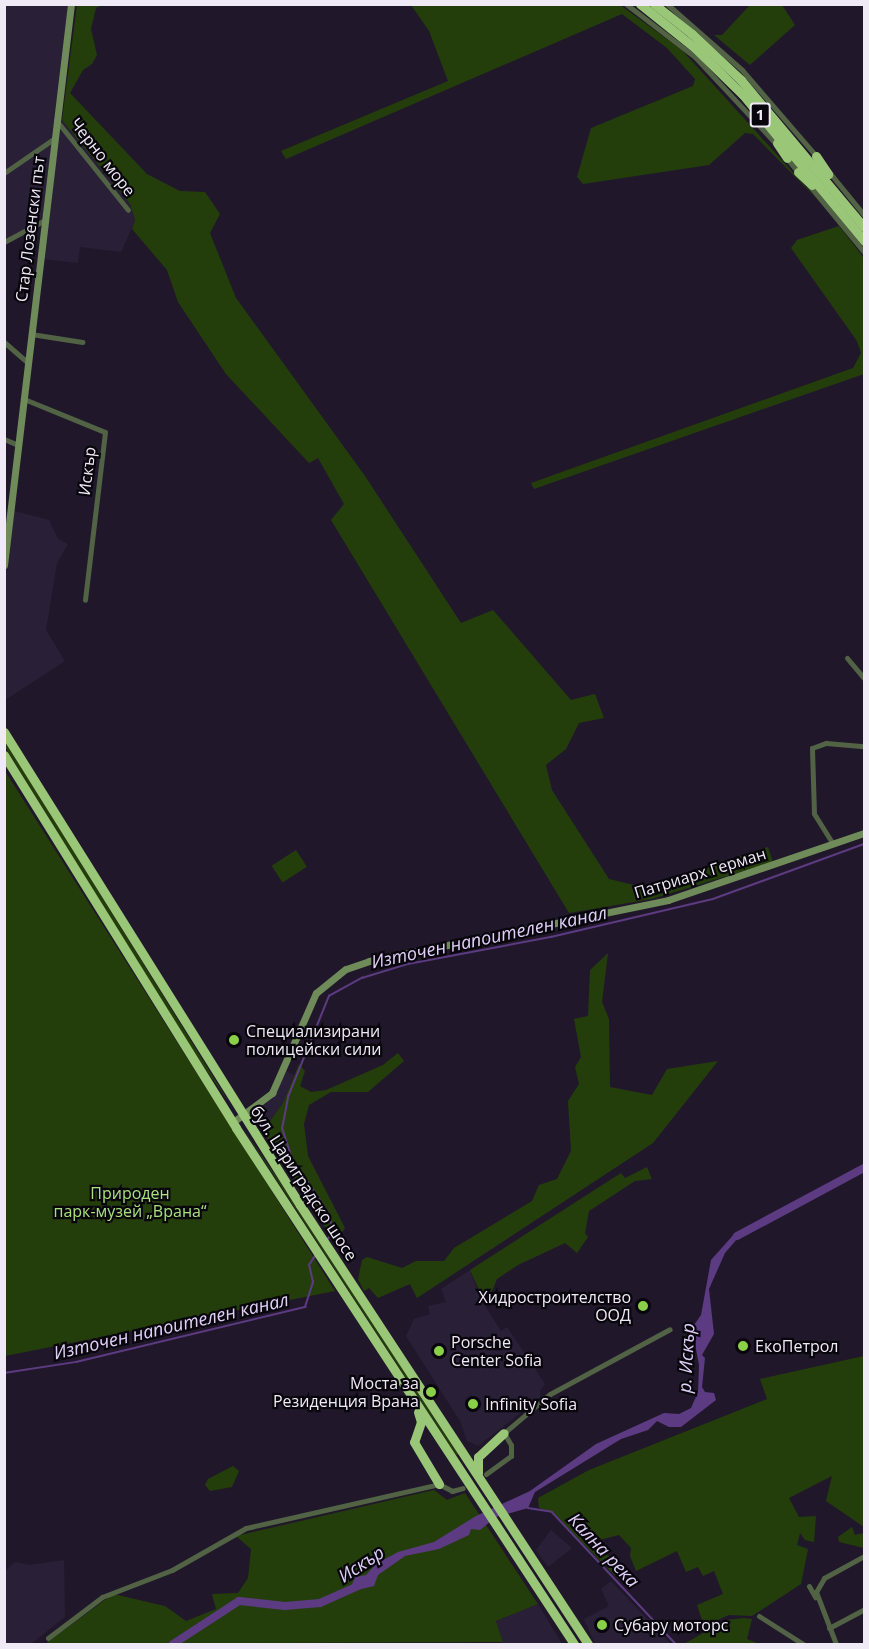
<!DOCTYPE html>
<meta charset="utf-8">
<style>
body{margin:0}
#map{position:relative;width:869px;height:1649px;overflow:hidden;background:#20182a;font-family:"Open Sans",sans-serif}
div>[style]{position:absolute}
.built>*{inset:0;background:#291f37}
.green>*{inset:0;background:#243e0b;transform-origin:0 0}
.water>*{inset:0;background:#5c3b82}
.stream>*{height:1.5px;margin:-0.75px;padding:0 0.75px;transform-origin:0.75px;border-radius:0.75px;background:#5c3b82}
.river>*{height:8px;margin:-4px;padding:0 4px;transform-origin:4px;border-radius:4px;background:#5c3b82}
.street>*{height:5px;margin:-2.5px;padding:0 2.5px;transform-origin:2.5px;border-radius:2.5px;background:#516344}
.secondary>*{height:7px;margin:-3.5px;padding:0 3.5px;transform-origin:3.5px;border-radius:3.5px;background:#6e8b59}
.highway>*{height:9px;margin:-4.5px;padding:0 4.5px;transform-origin:4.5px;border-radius:4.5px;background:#9ac678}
.dots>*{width:16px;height:16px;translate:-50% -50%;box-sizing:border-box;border:3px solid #08060c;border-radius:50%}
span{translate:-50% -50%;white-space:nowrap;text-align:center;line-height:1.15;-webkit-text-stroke:4.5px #08060c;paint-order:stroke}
.shield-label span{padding:2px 4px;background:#08060c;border:2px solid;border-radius:4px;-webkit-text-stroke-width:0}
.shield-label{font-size:15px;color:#efeaf6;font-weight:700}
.street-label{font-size:16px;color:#efeaf6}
.poi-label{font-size:16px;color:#efeaf6}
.left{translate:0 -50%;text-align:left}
.right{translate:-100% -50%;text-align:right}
.park-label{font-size:16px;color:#a8e17a}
.water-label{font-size:18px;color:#e0d0f9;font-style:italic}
.frame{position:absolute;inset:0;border:6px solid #efeaf6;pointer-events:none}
</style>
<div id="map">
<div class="built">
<div style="clip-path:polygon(5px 5px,68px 5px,42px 222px,5px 242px)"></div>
<div style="clip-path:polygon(62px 120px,130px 204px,135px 221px,121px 252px,80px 247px,78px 263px,42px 259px)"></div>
<div style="clip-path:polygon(11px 510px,49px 520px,58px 539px,68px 544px,57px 563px,46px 630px,65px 661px,5px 700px,4px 512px)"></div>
<div style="clip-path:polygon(286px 1071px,294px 1075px,283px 1103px,263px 1131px,252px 1116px,277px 1092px)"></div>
<div style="clip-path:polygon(470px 1270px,480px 1298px,501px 1331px,507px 1327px,545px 1384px,540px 1391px,541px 1397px,478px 1446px,467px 1441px,460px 1421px,406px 1336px,414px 1319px,430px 1314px,428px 1306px,446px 1302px,441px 1289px)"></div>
<div style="clip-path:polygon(551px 1530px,572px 1548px,548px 1567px,536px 1550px)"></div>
<div style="clip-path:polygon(64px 1560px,65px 1617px,31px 1644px,5px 1644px,5px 1571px,15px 1562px,30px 1565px)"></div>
<div style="clip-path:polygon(611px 1581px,671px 1644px,595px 1644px,584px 1619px,609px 1606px,601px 1589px)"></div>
<div style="clip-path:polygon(538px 1604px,562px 1644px,498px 1644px,503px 1642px,496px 1621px)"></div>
</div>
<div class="green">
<div style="clip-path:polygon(77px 5px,102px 5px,96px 8px,91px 29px,97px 55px,92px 64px,83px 70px,70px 93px,147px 174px,180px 191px,205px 192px,220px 214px,210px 233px,236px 298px,365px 476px,461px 623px,493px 610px,571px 700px,595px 694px,604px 718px,579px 723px,566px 749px,546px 765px,552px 790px,609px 879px,646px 888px,768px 847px,773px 862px,652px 899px,569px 913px,331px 520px,344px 504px,318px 458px,309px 463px,226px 374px,178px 302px,167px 270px,132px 229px,135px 220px,130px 204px,62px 120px)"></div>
<div style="clip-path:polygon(411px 5px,620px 5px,682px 50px,819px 201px,753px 134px,745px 133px,709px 165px,583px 184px,577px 177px,591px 128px,693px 86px,695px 79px,667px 48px,622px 14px,286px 159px,281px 151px,448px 81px,429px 31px)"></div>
<div style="clip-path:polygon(750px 5px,782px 5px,795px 25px,750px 65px,714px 35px,722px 35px)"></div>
<div style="clip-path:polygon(839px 226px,864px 258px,864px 374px,534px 489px,531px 483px,853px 368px,861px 353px,857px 341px,791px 248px,797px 240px)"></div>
<div style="clip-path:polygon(5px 740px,227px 1099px,227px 1100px,186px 1041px,5px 747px)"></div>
<div style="clip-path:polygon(5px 771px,335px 1291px,5px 1356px)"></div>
<div style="left:296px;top:850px;width:20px;height:29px;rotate:57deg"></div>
<div style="clip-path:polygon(608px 953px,602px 1002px,609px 1019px,610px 1087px,652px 1095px,667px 1069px,718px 1061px,653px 1143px,417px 1298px,410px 1284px,378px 1298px,369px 1288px,364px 1291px,358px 1279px,362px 1260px,367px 1257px,402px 1268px,416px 1261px,444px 1261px,454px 1248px,532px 1201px,539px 1185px,557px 1179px,571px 1151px,568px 1101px,579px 1084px,575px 1067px,581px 1057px,574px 1019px,588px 1016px,590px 970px)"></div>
<div style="clip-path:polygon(398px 1053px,404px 1061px,368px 1092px,331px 1092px,309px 1105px,304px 1124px,308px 1156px,345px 1228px,335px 1243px,263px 1131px,283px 1103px,299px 1064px,305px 1071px,300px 1086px,311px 1092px,326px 1090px,383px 1065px)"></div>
<div style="clip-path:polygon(242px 1127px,283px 1186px,459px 1454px,456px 1455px)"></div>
<div style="clip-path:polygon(647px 1167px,652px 1179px,635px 1181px,589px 1211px,585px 1233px,588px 1237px,577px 1253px,565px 1243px,518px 1265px,497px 1279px,486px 1306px,470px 1270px,621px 1173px,625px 1178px)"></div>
<div style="clip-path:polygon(864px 1356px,864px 1527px,826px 1501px,832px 1476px,789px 1498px,799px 1517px,816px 1516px,814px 1542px,805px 1540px,800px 1533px,797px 1545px,808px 1549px,801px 1584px,752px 1616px,729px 1615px,704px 1626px,697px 1605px,723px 1594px,714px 1571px,703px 1576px,698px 1567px,686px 1572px,677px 1551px,636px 1571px,630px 1556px,631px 1548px,619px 1535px,592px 1542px,622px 1567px,615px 1576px,552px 1512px,539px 1508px,538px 1498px,589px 1470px,767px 1399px,760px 1379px)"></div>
<div style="clip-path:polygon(233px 1466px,239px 1471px,232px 1487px,210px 1491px,205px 1485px,208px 1479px)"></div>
<div style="clip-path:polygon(434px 1490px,447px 1500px,465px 1493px,538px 1604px,496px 1621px,503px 1642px,45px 1644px,113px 1594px,165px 1606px,186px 1621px,216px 1609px,212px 1594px,238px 1593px,248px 1578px,251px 1549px,236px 1536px)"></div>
<div style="clip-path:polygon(852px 1527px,855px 1535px,864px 1533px,864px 1548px,839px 1542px,838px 1537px)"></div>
<div style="clip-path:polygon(744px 1618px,752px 1619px,747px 1639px,759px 1644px,684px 1644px,726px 1620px)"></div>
</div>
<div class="water">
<div style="clip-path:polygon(744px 1231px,725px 1253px,709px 1289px,714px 1334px,702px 1355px,705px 1358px,702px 1387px,705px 1392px,714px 1393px,716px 1400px,681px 1427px,669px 1427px,657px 1421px,648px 1430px,621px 1439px,535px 1492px,528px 1508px,496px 1517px,480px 1530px,471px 1529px,469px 1535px,439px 1549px,405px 1556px,378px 1575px,374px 1586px,349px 1592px,355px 1577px,366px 1575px,376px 1564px,398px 1552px,434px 1542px,476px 1516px,530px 1491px,596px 1444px,664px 1413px,679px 1414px,691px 1408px,698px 1392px,699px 1365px,692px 1328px,701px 1315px,711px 1260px,735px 1233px)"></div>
</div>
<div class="stream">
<div style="left:327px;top:1240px;width:10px;rotate:-53deg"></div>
<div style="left:333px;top:1232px;width:18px;rotate:-103deg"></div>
<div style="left:329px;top:1214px;width:66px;rotate:-123.9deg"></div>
<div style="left:292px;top:1159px;width:32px;rotate:-108deg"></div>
<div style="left:282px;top:1129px;width:33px;rotate:-79deg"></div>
<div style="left:288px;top:1097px;width:109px;rotate:-67.9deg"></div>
<div style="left:329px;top:996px;width:38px;rotate:-29deg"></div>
<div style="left:362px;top:978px;width:48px;rotate:-16.9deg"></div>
<div style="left:408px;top:964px;width:146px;rotate:-10.7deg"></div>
<div style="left:551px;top:937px;width:166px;rotate:-13.2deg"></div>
<div style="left:713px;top:899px;width:161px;rotate:-20deg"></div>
<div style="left:4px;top:1373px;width:73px;rotate:-8.7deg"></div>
<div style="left:76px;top:1362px;width:236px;rotate:-13.5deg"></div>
<div style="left:305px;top:1307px;width:26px;rotate:-72deg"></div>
<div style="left:313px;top:1282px;width:17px;rotate:-103deg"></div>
<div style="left:309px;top:1265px;width:11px;rotate:-56deg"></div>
<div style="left:528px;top:1508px;width:24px;rotate:9deg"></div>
<div style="left:552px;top:1512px;width:181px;rotate:46.8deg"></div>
</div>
<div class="river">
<div style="left:737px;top:1236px;width:144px;rotate:-28.2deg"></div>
<div style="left:173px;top:1644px;width:79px;rotate:-33.1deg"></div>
<div style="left:239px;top:1601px;width:46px;rotate:6.2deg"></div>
<div style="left:285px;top:1606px;width:35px;rotate:-5deg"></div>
<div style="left:320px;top:1603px;width:42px;rotate:-24.1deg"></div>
</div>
<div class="street">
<div style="left:626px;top:4px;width:87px;rotate:37.5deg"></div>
<div style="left:695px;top:57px;width:122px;rotate:47deg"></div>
<div style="left:667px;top:4px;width:100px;rotate:41.3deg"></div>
<div style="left:742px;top:70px;width:116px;rotate:49.2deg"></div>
<div style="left:56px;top:120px;width:115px;rotate:51.3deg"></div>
<div style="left:785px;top:156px;width:21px;rotate:51deg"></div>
<div style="left:829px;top:172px;width:55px;rotate:50.9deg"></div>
<div style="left:4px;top:173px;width:62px;rotate:-34.5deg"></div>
<div style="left:808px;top:184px;width:88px;rotate:50.5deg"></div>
<div style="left:4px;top:242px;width:47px;rotate:-28.2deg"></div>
<div style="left:31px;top:334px;width:52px;rotate:8.9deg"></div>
<div style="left:4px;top:342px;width:32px;rotate:41deg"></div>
<div style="left:24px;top:399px;width:87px;rotate:22.2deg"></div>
<div style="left:105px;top:432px;width:169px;rotate:96.8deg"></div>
<div style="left:4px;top:439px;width:15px;rotate:23deg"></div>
<div style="left:847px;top:658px;width:26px;rotate:50deg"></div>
<div style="left:833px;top:844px;width:36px;rotate:-122deg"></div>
<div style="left:814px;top:813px;width:65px;rotate:-91.8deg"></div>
<div style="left:812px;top:748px;width:15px;rotate:-20deg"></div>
<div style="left:826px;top:743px;width:38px;rotate:5deg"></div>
<div style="left:486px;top:1474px;width:31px;rotate:-36deg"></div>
<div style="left:511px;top:1456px;width:11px;rotate:-90deg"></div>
<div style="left:511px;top:1445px;width:14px;rotate:-120deg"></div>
<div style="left:504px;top:1433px;width:60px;rotate:-40.3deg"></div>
<div style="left:550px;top:1394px;width:136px;rotate:-28.4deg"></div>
<div style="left:809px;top:1586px;width:13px;rotate:61deg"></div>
<div style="left:759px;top:1616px;width:52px;rotate:32.5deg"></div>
<div style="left:829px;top:1628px;width:40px;rotate:-28deg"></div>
<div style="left:48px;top:1638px;width:68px;rotate:-37.2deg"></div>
<div style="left:102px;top:1597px;width:75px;rotate:-21.1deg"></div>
<div style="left:172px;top:1570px;width:85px;rotate:-29.6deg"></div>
<div style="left:246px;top:1528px;width:198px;rotate:-12.8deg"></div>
<div style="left:439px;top:1484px;width:15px;rotate:28deg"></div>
<div style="left:452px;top:1491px;width:11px;rotate:-15deg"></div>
<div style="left:836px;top:1644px;width:56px;rotate:-111deg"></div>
<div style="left:816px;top:1592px;width:16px;rotate:-60deg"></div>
<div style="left:824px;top:1578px;width:46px;rotate:-28.8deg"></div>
</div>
<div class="secondary">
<div style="left:4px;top:565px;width:565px;rotate:-83.19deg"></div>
<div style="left:233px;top:1122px;width:49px;rotate:-36.6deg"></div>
<div style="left:272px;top:1093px;width:109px;rotate:-66.3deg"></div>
<div style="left:316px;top:993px;width:38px;rotate:-39deg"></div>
<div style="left:346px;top:969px;width:24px;rotate:-19deg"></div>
<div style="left:369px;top:961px;width:305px;rotate:-11.5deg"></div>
<div style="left:668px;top:900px;width:207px;rotate:-18.9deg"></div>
</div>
<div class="highway">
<div style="left:640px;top:4px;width:70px;rotate:38.7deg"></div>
<div style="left:695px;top:48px;width:67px;rotate:44.4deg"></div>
<div style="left:743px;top:95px;width:190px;rotate:50.3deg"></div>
<div style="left:654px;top:4px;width:48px;rotate:38.3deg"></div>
<div style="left:692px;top:34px;width:67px;rotate:43.2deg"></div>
<div style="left:741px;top:80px;width:192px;rotate:50.1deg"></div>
<div style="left:777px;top:143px;width:18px;rotate:56deg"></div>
<div style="left:816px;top:156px;width:22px;rotate:56deg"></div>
<div style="left:798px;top:172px;width:19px;rotate:43deg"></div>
<div style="left:4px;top:732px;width:558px;rotate:57.96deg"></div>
<div style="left:300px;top:1205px;width:525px;rotate:56.73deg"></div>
<div style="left:4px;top:755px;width:439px;rotate:58.1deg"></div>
<div style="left:236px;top:1128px;width:617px;rotate:56.77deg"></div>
<div style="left:418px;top:1412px;width:10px;rotate:73deg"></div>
<div style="left:421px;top:1422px;width:21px;rotate:109deg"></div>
<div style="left:414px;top:1442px;width:49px;rotate:59.2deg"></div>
<div style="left:478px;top:1473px;width:16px;rotate:-90deg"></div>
<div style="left:478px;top:1457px;width:35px;rotate:-43deg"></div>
</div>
<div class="dots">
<div style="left:234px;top:1040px;background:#89cf48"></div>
<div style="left:643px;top:1306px;background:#89cf48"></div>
<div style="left:743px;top:1346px;background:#89cf48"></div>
<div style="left:439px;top:1351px;background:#89cf48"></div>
<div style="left:431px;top:1392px;background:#89cf48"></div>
<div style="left:473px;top:1404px;background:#89cf48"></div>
<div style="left:602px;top:1625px;background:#89cf48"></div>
</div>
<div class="shield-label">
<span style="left:760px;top:115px">1</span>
</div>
<div class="street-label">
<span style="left:103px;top:157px;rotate:52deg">Черно море</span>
<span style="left:30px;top:229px;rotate:-83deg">Стар Лозенски път</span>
<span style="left:87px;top:471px;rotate:-83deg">Искър</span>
<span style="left:700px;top:873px;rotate:-17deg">Патриарх Герман</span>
<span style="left:304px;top:1183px;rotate:57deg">бул. Цариградско шосе</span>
</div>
<div class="poi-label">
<span class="left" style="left:246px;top:1040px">Специализирани<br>полицейски сили</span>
<span class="right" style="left:631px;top:1306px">Хидростроителство<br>ООД</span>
<span class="left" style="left:451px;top:1351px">Porsche<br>Center Sofia</span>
<span class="left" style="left:755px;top:1346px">ЕкоПетрол</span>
<span class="right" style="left:419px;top:1392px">Моста за<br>Резиденция Врана</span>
<span class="left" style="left:485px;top:1404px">Infinity Sofia</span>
<span class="left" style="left:614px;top:1625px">Субару моторс</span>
</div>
<div class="park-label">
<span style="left:130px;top:1202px">Природен<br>парк-музей „Врана“</span>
</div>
<div class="water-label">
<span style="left:489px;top:937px;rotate:-12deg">Източен напоителен канал</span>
<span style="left:171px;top:1326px;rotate:-13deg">Източен напоителен канал</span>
<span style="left:686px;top:1358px;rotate:-87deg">р. Искър</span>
<span style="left:604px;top:1550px;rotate:47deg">Кална река</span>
<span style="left:361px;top:1564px;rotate:-33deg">Искър</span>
</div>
<div class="frame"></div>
</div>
